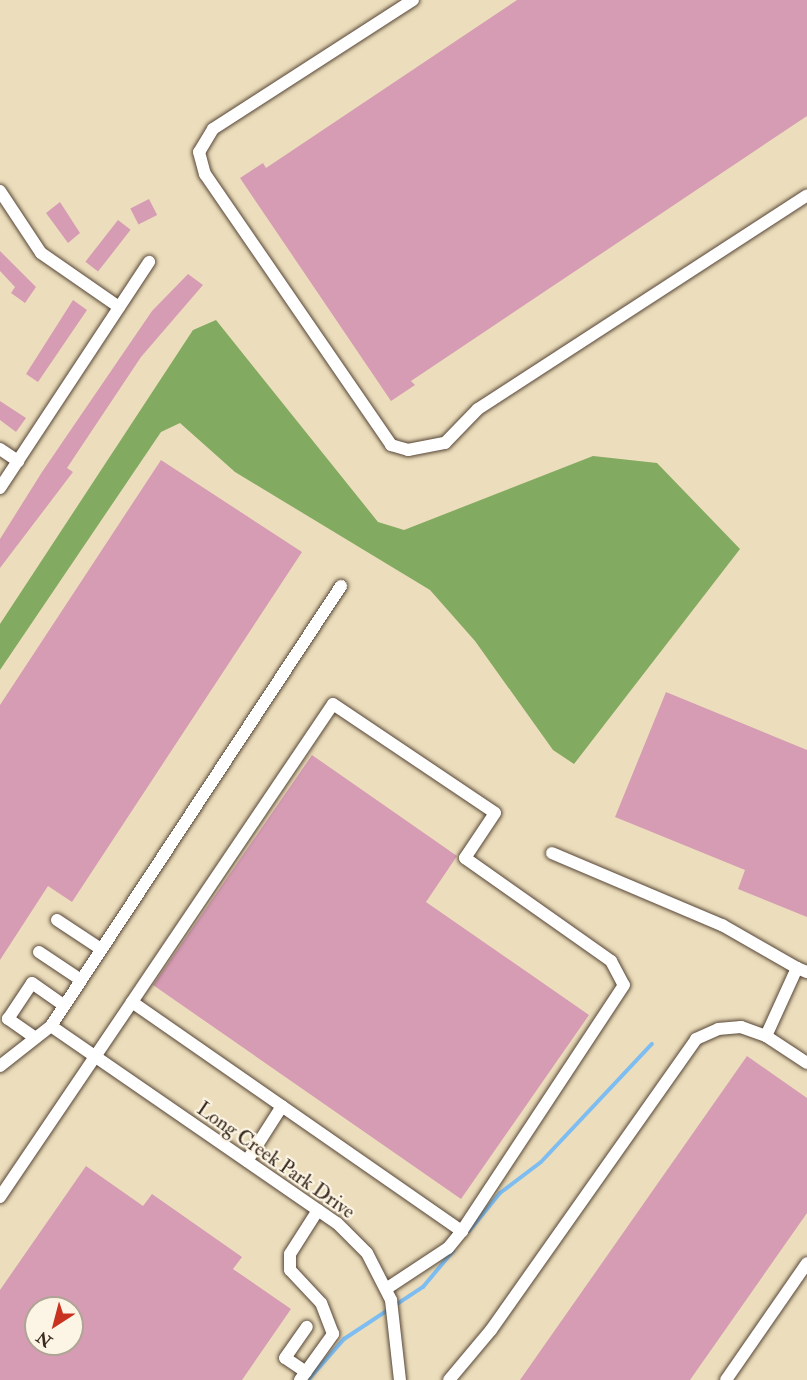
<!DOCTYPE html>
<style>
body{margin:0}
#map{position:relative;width:807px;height:1380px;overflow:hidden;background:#ecdebc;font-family:"IM FELL Double Pica",serif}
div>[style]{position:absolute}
.forest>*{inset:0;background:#83aa61}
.stream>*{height:4px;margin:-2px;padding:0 2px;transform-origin:2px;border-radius:2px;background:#7dbdf1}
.building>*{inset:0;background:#d69cb4;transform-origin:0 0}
.roads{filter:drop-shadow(0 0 2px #564536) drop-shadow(0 0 2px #564536)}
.minor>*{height:12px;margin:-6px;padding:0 6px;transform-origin:6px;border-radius:6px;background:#fff}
span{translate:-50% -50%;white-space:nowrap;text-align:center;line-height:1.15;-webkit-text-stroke:4.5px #fcf5e5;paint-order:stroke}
.street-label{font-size:20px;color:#3b2a1e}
.north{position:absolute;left:24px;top:1296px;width:60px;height:60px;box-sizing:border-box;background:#fcf5e5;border:2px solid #afa495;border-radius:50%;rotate:216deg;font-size:16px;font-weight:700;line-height:24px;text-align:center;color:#3b2a1e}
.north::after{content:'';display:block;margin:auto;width:21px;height:27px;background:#c8321e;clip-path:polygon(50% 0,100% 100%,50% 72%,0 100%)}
</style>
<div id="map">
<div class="forest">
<div style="clip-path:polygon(216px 320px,378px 522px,404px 530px,593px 456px,657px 463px,740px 549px,574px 764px,553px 750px,475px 641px,430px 590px,235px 472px,180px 423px,161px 432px,0 670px,0 624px,193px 330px)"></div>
</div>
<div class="stream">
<div style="left:469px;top:1231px;width:49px;rotate:-50.8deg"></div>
<div style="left:500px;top:1193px;width:51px;rotate:-37.1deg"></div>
<div style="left:541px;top:1162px;width:162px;rotate:-46.8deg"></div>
<div style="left:308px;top:1380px;width:55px;rotate:-48.7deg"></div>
<div style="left:344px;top:1339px;width:95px;rotate:-33.4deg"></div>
<div style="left:423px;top:1287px;width:47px;rotate:-50.2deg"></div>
</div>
<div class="building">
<div style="clip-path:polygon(517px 0,807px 0,807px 116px,411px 381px,415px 385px,391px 401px,240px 178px,263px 163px,266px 168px)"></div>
<div style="left:149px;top:199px;width:18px;height:21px;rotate:63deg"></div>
<div style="clip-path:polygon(60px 202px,80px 233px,68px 243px,46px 213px)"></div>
<div style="left:118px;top:220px;width:16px;height:53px;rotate:38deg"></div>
<div style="clip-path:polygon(0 251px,36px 287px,25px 303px,11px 293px,15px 287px,0 271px)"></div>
<div style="clip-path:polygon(188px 274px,203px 285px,141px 357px,67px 468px,73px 472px,0 568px,0 539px,42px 472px,152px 311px)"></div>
<div style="clip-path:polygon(73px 300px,87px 310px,38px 382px,26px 374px)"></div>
<div style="clip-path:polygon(0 401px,26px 418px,16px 432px,0 420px)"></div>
<div style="clip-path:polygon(161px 460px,302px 552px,72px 902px,48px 886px,0 960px,0 705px)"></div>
<div style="clip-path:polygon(666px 692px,807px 750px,807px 917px,738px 889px,745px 870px,615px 817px)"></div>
<div style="clip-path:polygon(312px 755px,457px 856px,426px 902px,589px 1015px,461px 1199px,153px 985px)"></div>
<div style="clip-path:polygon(747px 1056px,807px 1098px,807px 1213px,690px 1380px,520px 1380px)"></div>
<div style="clip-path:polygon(evenodd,86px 1166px,143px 1206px,152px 1194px,242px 1257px,233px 1269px,291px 1309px,242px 1380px,0 1380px,0 1290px,86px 1166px,36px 1308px,72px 1308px,72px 1344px,36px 1344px,36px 1308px)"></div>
</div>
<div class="roads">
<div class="minor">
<div style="left:413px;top:0;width:238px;rotate:147.2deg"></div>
<div style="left:213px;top:129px;width:27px;rotate:121deg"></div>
<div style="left:199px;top:152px;width:23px;rotate:75deg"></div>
<div style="left:205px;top:174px;width:329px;rotate:55.5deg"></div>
<div style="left:391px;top:445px;width:18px;rotate:16deg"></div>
<div style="left:408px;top:450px;width:38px;rotate:-11deg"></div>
<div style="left:445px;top:443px;width:47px;rotate:-45.9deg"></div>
<div style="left:478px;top:409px;width:392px;rotate:-33deg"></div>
<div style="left:0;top:191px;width:74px;rotate:56.5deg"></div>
<div style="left:41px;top:253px;width:95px;rotate:34.7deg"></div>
<div style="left:0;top:449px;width:22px;rotate:34deg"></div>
<div style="left:0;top:488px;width:271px;rotate:-56.6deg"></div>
<div style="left:552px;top:853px;width:185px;rotate:23deg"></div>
<div style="left:722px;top:925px;width:86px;rotate:29.8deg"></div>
<div style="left:57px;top:920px;width:53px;rotate:33.4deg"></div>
<div style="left:39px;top:952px;width:50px;rotate:33.7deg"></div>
<div style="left:132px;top:1002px;width:359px;rotate:-56deg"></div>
<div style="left:333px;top:704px;width:195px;rotate:33.9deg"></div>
<div style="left:495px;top:813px;width:54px;rotate:123.7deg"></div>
<div style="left:465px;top:858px;width:179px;rotate:35.2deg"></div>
<div style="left:611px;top:961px;width:27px;rotate:62deg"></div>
<div style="left:624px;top:985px;width:295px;rotate:123.4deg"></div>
<div style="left:51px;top:1026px;width:347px;rotate:34.6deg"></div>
<div style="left:337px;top:1223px;width:42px;rotate:45deg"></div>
<div style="left:367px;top:1253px;width:53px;rotate:62.9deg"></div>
<div style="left:391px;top:1300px;width:81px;rotate:83.6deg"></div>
<div style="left:766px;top:1036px;width:75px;rotate:-65.5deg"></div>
<div style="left:797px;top:968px;width:11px;rotate:22deg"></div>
<div style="left:34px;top:1037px;width:32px;rotate:-145deg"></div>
<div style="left:8px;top:1019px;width:43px;rotate:-56.3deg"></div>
<div style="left:32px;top:983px;width:39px;rotate:35deg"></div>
<div style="left:0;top:1066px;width:65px;rotate:-38.1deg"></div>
<div style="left:51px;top:1026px;width:527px;rotate:-56.61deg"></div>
<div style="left:247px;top:1161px;width:65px;rotate:-57.5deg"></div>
<div style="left:0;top:1197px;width:235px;rotate:-55.9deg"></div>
<div style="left:132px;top:1002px;width:402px;rotate:34.8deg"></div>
<div style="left:462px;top:1231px;width:22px;rotate:129deg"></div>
<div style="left:448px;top:1248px;width:74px;rotate:146.5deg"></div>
<div style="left:306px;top:1372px;width:25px;rotate:-146deg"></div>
<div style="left:285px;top:1358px;width:38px;rotate:-55deg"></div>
<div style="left:300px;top:1380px;width:57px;rotate:-54.3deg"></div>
<div style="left:333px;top:1334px;width:33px;rotate:-111deg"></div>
<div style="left:321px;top:1303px;width:45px;rotate:-133.2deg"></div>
<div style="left:290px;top:1270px;width:16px;rotate:-90deg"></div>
<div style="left:290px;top:1254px;width:52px;rotate:-57.5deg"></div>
<div style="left:449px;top:1380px;width:65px;rotate:-50deg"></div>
<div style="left:491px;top:1330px;width:356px;rotate:-54.8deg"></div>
<div style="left:696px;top:1039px;width:24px;rotate:-24deg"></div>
<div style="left:718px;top:1029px;width:23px;rotate:-5deg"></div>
<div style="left:741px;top:1027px;width:27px;rotate:20deg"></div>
<div style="left:766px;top:1036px;width:49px;rotate:33.4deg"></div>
<div style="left:726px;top:1380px;width:142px;rotate:-55.3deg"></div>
</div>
</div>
<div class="street-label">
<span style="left:276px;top:1160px;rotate:35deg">Long Creek Park Drive</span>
</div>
<div class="north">N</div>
</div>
